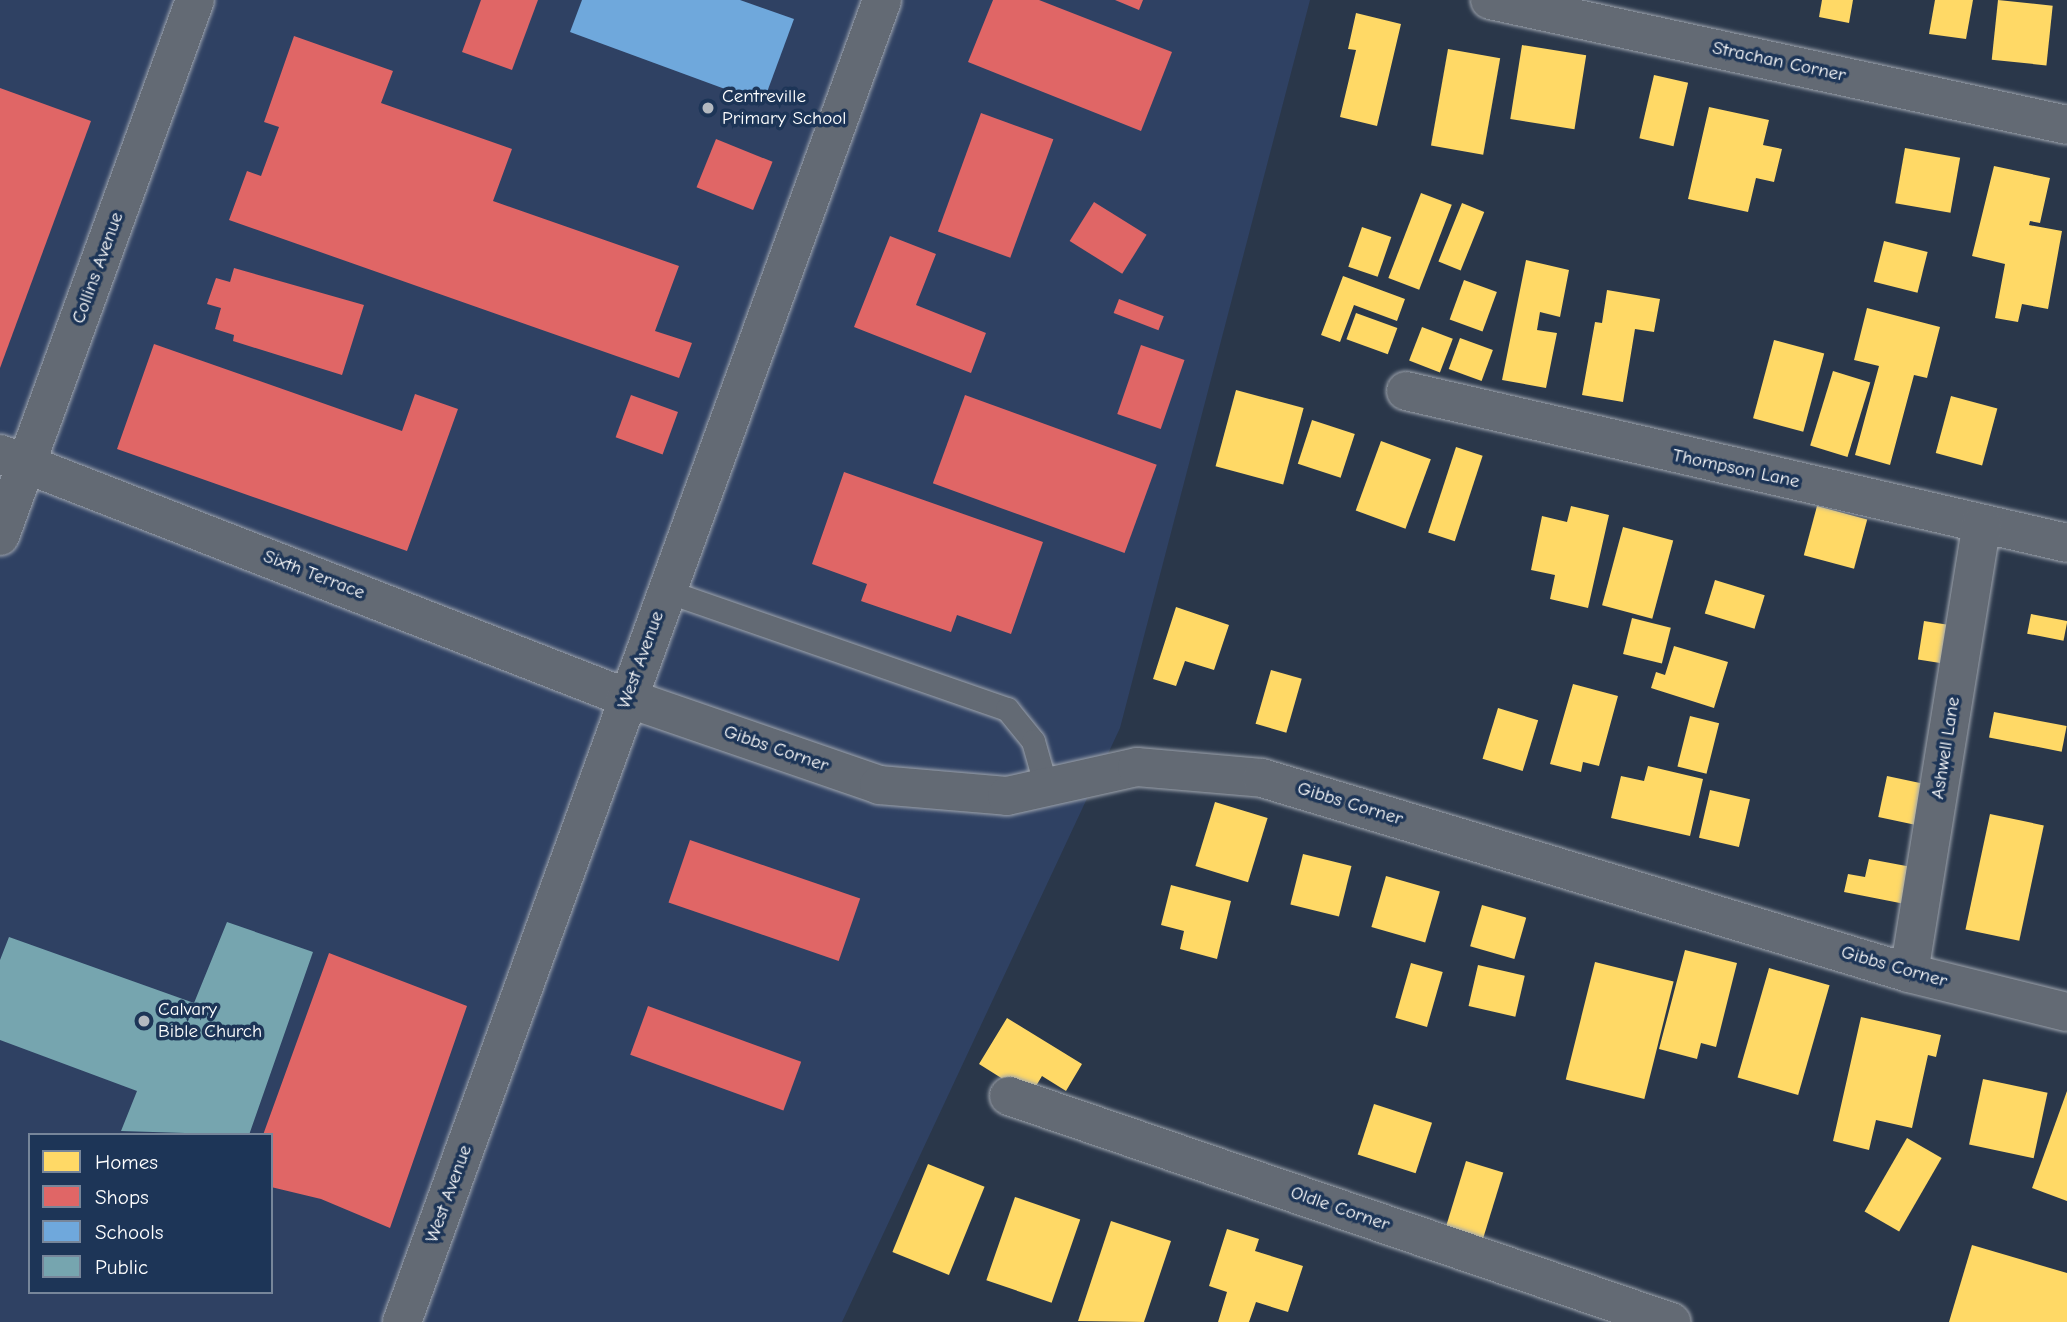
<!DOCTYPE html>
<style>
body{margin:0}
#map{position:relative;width:2067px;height:1322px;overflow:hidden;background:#2a374a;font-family:"Comic Neue",sans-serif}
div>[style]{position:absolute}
.built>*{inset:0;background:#2f4163}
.homes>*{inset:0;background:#ffd966;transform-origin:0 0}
.shops>*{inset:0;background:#e06666;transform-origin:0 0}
.schools>*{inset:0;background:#6fa8dc}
.public>*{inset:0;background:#76a5af}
.roads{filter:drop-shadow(0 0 2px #9fa5ae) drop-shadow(0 0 2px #9fa5ae)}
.service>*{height:23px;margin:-11.5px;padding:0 11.5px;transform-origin:11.5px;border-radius:11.5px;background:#636a74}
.minor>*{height:38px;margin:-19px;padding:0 19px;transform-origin:19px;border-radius:19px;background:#636a74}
.tertiary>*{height:38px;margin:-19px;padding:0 19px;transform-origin:19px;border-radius:19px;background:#636a74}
.dots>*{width:19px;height:19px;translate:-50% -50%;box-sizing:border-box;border:4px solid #1d3557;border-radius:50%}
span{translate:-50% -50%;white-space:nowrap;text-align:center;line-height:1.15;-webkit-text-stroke:7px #1d3557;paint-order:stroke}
.street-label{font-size:19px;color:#fff}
.poi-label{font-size:19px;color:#fff}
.left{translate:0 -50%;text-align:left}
.legend{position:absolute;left:28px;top:1133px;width:245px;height:161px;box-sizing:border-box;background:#1d3557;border:2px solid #77869a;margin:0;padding:9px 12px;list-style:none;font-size:21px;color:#fff}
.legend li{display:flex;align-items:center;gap:14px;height:35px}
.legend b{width:35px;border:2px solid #77869a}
</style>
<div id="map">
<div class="built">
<div style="clip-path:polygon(evenodd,0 0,1310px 0,1120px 728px,842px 1322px,0 1322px,0 0,30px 1135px,271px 1135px,271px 1292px,30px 1292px,30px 1135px)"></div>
</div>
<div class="homes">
<div style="clip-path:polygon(1822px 0,1853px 0,1849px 23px,1819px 17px)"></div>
<div style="clip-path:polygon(1935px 0,1973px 0,1966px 39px,1929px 34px)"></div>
<div style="left:1998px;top:0;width:55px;height:60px;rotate:6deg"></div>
<div style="clip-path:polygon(1356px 13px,1401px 24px,1377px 126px,1340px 117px,1356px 50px,1348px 49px)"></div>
<div style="left:1522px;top:45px;width:65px;height:75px;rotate:9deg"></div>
<div style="left:1448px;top:49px;width:53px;height:98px;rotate:10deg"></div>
<div style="left:1654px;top:75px;width:35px;height:65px;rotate:13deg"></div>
<div style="clip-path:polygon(1709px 107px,1769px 120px,1763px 145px,1782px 149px,1774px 182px,1756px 178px,1748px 212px,1688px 199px)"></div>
<div style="left:1905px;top:148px;width:56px;height:56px;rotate:10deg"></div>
<div style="clip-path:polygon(1994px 166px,2050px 178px,2040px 223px,2030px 221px,2029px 225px,2062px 231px,2048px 309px,2022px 304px,2018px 322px,1995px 318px,2005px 264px,1972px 256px)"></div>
<div style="left:1421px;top:193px;width:33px;height:91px;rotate:21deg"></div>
<div style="left:1462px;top:203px;width:24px;height:63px;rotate:22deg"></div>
<div style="left:1362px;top:227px;width:31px;height:42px;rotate:19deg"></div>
<div style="left:1884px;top:241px;width:45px;height:42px;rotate:14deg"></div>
<div style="clip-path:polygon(1526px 260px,1569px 270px,1560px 317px,1540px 312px,1537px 330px,1557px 333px,1546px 388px,1502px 380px)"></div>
<div style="clip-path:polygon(1343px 276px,1405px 299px,1397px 321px,1354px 305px,1340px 342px,1321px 335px)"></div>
<div style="left:1464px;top:280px;width:35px;height:42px;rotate:20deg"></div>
<div style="clip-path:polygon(1607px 290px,1660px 299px,1654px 332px,1635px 329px,1623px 402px,1582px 395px,1595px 322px,1602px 323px)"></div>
<div style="clip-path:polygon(1867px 308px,1940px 327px,1927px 378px,1914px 375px,1890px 465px,1855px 455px,1879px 366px,1854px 360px)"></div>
<div style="left:1356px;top:313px;width:44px;height:28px;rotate:20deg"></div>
<div style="left:1422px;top:327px;width:33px;height:36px;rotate:21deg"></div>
<div style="left:1460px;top:338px;width:35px;height:33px;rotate:20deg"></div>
<div style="left:1774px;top:340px;width:52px;height:81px;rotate:15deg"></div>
<div style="left:1833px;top:371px;width:39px;height:78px;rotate:17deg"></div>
<div style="left:1236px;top:390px;width:70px;height:79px;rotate:15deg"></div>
<div style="left:1951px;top:396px;width:48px;height:59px;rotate:15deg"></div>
<div style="left:1312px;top:420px;width:45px;height:46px;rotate:18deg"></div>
<div style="left:1381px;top:441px;width:53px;height:74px;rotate:20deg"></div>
<div style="left:1456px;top:447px;width:28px;height:90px;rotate:18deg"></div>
<div style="clip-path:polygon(1571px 506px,1609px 515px,1588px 608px,1550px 599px,1555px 575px,1531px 570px,1542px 516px,1567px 522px)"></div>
<div style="left:1817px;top:506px;width:52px;height:51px;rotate:15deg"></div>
<div style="left:1623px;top:527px;width:52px;height:81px;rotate:15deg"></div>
<div style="left:1715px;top:580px;width:52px;height:35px;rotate:17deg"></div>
<div style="clip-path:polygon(1176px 607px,1229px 625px,1214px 670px,1185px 661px,1176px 686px,1153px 679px)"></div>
<div style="left:2031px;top:614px;width:37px;height:20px;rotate:11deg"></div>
<div style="left:1632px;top:618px;width:40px;height:37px;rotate:14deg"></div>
<div style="left:1924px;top:621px;width:37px;height:39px;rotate:9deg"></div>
<div style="clip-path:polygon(1674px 646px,1728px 662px,1714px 708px,1651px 688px,1656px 672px,1665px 675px)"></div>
<div style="left:1271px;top:670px;width:32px;height:56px;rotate:16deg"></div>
<div style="clip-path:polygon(1573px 684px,1618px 696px,1599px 766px,1583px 762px,1581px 772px,1550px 764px)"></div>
<div style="left:1498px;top:708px;width:42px;height:53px;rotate:17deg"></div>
<div style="left:1994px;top:712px;width:74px;height:26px;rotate:11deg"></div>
<div style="left:1690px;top:716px;width:30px;height:52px;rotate:14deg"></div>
<div style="clip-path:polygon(1648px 766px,1703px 779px,1690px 836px,1611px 818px,1621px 776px,1644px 781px)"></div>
<div style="left:1887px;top:776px;width:47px;height:42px;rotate:12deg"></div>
<div style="left:1710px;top:790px;width:41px;height:49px;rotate:13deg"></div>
<div style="left:1215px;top:802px;width:55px;height:67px;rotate:17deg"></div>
<div style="left:1990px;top:814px;width:55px;height:118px;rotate:12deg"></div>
<div style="left:1303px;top:854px;width:50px;height:52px;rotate:14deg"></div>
<div style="clip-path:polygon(1869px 859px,1917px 868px,1910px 905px,1844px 892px,1848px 874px,1865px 877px)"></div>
<div style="left:1386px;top:876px;width:56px;height:53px;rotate:16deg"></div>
<div style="clip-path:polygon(1171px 885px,1231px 901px,1217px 959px,1180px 949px,1184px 931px,1161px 925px)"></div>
<div style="left:1482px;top:905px;width:46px;height:43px;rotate:16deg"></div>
<div style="clip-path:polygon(1685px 950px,1737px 963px,1716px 1047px,1701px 1043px,1697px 1059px,1659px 1049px)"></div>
<div style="left:1595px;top:962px;width:81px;height:121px;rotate:14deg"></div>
<div style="left:1411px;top:963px;width:33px;height:57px;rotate:16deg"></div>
<div style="left:1478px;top:965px;width:48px;height:42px;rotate:13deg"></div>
<div style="left:1769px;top:968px;width:63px;height:114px;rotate:16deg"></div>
<div style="clip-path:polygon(1861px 1017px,1941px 1035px,1936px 1057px,1928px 1055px,1912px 1128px,1876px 1120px,1869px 1150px,1833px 1141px)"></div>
<div style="clip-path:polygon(1007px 1018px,1082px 1064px,1066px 1091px,1042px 1076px,1030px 1096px,979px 1064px)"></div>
<div style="left:1983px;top:1079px;width:66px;height:67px;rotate:12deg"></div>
<div style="clip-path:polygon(2067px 1091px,2067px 1201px,2032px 1188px)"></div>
<div style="left:1374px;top:1104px;width:61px;height:53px;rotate:18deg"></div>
<div style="left:1907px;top:1138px;width:40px;height:85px;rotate:30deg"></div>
<div style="left:1466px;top:1161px;width:39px;height:77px;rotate:17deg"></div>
<div style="left:928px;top:1164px;width:61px;height:95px;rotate:22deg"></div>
<div style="left:1015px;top:1197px;width:69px;height:88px;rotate:19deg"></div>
<div style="clip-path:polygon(1111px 1221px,1171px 1241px,1144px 1322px,1078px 1321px)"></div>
<div style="clip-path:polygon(1227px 1229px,1259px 1239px,1255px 1251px,1303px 1266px,1288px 1312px,1256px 1302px,1249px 1322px,1218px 1322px,1227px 1292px,1209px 1286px)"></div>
<div style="clip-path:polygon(1972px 1245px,2067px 1273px,2067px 1322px,1949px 1322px)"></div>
</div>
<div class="shops">
<div style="clip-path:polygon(481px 0,538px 0,512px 70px,462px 52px)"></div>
<div style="clip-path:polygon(993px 0,1039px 0,1172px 52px,1141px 131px,968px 62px)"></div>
<div style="clip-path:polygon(1115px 0,1143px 0,1139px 10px)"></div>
<div style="clip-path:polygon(294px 36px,393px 71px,381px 103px,512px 149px,493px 201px,679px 266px,655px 331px,692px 343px,679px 378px,229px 220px,247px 171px,261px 176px,279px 127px,264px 122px)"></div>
<div style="clip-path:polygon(0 88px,91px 121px,0 368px)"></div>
<div style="left:981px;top:113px;width:77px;height:126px;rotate:20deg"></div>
<div style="left:716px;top:139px;width:61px;height:52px;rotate:22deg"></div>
<div style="left:1094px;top:202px;width:62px;height:46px;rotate:32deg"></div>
<div style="clip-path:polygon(890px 236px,936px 254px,916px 305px,986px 333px,971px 373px,854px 327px)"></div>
<div style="clip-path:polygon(234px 268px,364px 305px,342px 375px,233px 341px,234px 335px,215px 329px,221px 308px,207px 304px,216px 278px,230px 282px)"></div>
<div style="left:1119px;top:299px;width:48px;height:15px;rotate:21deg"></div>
<div style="clip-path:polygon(154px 344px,402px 431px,415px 394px,458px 409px,407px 551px,117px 449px)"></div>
<div style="left:1141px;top:345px;width:46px;height:73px;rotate:19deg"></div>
<div style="left:631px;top:395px;width:50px;height:45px;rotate:20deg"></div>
<div style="left:965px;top:395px;width:204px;height:94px;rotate:20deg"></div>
<div style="clip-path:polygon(844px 472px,1043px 542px,1011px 634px,957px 615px,951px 632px,861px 601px,867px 584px,812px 564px)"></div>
<div style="left:690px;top:840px;width:180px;height:66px;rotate:19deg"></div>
<div style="clip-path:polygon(329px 953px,467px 1006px,390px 1228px,321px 1199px,271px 1187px,271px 1135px,263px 1135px)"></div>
<div style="left:648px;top:1006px;width:163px;height:52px;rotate:20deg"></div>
</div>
<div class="schools">
<div style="clip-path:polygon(582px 0,740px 0,794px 19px,763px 103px,570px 32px)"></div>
</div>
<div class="public">
<div style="clip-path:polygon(227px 922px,313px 952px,249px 1135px,121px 1131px,137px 1091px,0 1040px,0 960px,9px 937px,194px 1003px)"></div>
</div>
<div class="roads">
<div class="service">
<div style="left:666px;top:591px;width:361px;rotate:19.1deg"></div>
<div style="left:1007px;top:709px;width:41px;rotate:50.9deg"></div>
<div style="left:1033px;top:741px;width:48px;rotate:74.2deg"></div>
</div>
<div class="minor">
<div style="left:1490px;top:0;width:590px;rotate:12.22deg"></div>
<div style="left:1406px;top:391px;width:678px;rotate:12.95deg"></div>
<div style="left:0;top:454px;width:673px;rotate:21.26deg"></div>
<div style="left:627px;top:698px;width:267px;rotate:19deg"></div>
<div style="left:879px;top:785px;width:128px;rotate:4.9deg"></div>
<div style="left:1007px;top:796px;width:133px;rotate:-12.6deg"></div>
<div style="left:1137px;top:767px;width:125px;rotate:5deg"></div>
<div style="left:1262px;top:778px;width:676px;rotate:16.77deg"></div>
<div style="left:1909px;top:973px;width:163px;rotate:13.9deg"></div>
<div style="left:1909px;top:973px;width:455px;rotate:-80.8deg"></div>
<div style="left:1009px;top:1096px;width:700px;rotate:18.85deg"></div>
<div style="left:402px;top:1322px;width:1406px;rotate:-70.04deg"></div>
</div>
<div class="tertiary">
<div style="left:0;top:536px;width:570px;rotate:-70.01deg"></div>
</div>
</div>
<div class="dots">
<div style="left:708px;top:108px;background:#b4b9c0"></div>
<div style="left:144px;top:1021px;background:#b4b9c0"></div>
</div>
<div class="street-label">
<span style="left:1779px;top:62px;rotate:12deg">Strachan Corner</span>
<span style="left:98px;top:268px;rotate:-70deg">Collins Avenue</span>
<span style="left:1736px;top:469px;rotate:12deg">Thompson Lane</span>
<span style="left:314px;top:575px;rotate:21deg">Sixth Terrace</span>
<span style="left:641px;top:660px;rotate:-70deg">West Avenue</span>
<span style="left:1946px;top:748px;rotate:-81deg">Ashwell Lane</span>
<span style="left:776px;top:749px;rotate:19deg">Gibbs Corner</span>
<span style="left:1350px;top:804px;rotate:17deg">Gibbs Corner</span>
<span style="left:1894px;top:967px;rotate:16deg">Gibbs Corner</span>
<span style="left:449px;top:1194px;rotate:-70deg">West Avenue</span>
<span style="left:1340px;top:1209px;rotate:19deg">Oldle Corner</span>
</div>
<div class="poi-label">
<span class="left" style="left:722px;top:108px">Centreville<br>Primary School</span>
<span class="left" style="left:158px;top:1021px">Calvary<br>Bible Church</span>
</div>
<ul class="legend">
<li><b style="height:19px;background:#ffd966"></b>Homes</li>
<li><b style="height:19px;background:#e06666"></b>Shops</li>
<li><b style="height:19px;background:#6fa8dc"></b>Schools</li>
<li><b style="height:19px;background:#76a5af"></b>Public</li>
</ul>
</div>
